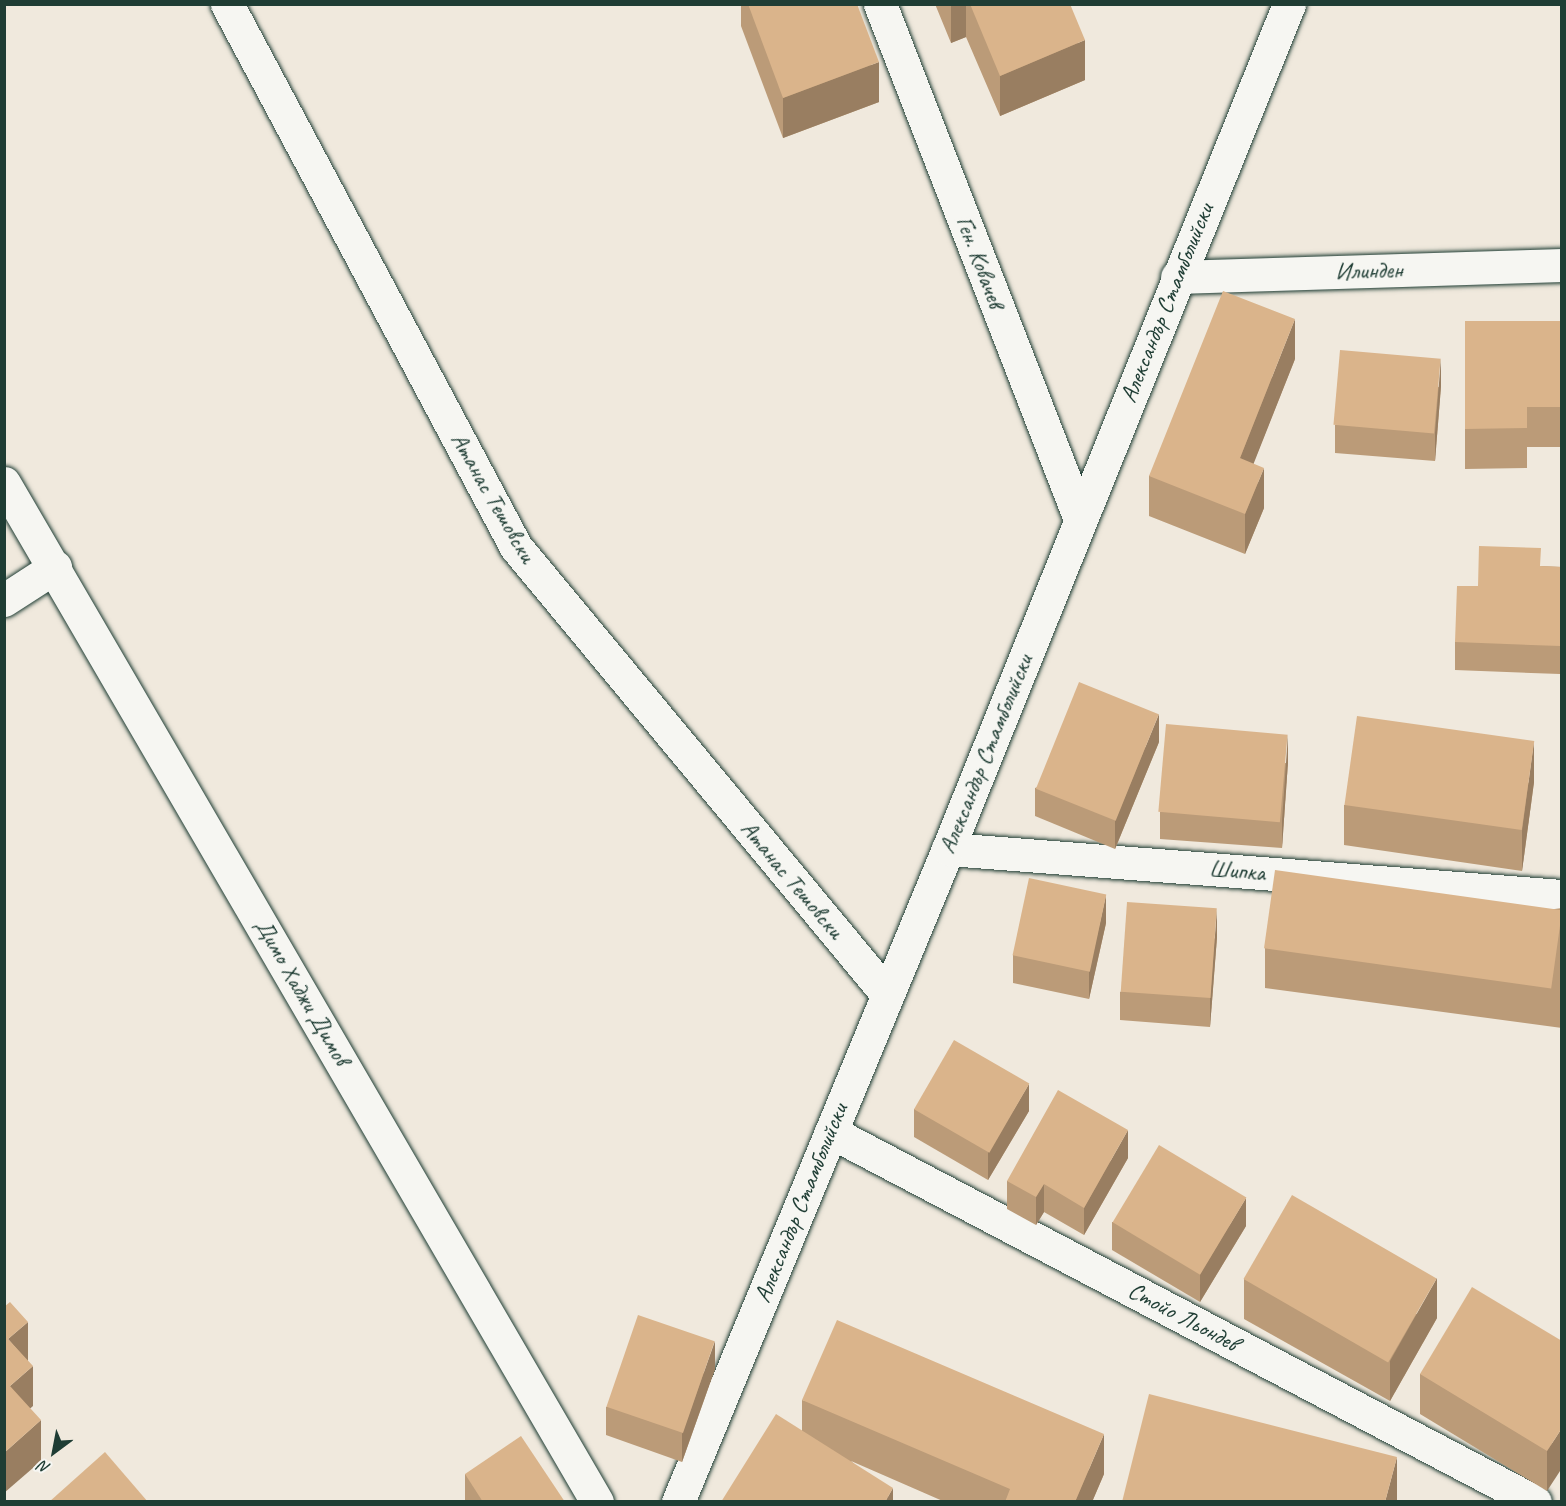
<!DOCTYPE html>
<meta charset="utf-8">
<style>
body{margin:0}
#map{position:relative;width:1566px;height:1506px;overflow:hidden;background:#f0e9dd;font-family:Caveat,sans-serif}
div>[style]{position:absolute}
.roads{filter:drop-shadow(0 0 2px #1f3d34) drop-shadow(0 0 2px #1f3d34)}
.minor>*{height:33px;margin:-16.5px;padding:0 16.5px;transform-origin:16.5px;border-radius:16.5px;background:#f6f6f2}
.wall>*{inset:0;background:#bb9b78}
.shaded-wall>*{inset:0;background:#997e61}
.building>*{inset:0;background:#dab48b;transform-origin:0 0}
span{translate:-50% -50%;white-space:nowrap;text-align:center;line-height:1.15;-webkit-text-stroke:4.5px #f6f6f2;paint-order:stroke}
.street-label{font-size:24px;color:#1f3d34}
.frame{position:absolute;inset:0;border:6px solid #1f3d34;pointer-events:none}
.north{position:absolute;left:24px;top:1422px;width:60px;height:60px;-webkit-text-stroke:4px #f6f6f2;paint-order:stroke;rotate:212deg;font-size:16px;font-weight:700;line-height:24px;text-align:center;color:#1f3d34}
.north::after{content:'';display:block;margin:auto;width:21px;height:27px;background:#1f3d34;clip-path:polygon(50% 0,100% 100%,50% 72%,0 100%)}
</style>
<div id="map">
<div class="roads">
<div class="minor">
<div style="left:227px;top:4px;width:615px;rotate:61.98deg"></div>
<div style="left:516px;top:547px;width:579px;rotate:50.32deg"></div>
<div style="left:880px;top:4px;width:552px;rotate:68.78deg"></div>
<div style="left:1177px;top:277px;width:385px;rotate:-1.8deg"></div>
<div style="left:4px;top:483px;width:1179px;rotate:59.8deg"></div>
<div style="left:4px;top:600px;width:61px;rotate:-32.9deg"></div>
<div style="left:948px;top:849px;width:616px;rotate:4.38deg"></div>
<div style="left:831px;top:1132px;width:795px;rotate:27.72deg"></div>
<div style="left:678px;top:1502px;width:707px;rotate:-67.54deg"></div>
<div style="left:948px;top:849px;width:911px;rotate:-68.02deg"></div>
</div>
</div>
<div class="wall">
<div style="clip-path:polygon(741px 4px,857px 4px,879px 102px,783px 138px,741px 26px)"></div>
<div style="clip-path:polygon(935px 4px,1070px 4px,1085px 80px,1000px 116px,966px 37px,951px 43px)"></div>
<div style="clip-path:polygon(1465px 321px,1562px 321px,1562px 447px,1527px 447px,1527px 468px,1465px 469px)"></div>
<div style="clip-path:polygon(1295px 359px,1253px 464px,1264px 508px,1245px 554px,1149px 516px,1149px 476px)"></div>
<div style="clip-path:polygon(1441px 386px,1435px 461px,1335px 453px,1335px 425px)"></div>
<div style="clip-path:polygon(1541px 566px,1562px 567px,1560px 674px,1455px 670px,1455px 642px,1478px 586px)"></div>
<div style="clip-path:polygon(1159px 742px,1115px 849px,1035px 816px,1035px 788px)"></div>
<div style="clip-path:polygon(1288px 762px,1282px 848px,1160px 839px,1160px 812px)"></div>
<div style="clip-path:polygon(1534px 782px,1522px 871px,1344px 845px,1344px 805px)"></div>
<div style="clip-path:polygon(1562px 908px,1562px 1028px,1265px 988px,1265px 948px)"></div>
<div style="clip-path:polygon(1106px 923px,1089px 999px,1013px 983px,1013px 955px)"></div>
<div style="clip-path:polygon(1217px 937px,1210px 1027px,1120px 1020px,1120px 992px)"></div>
<div style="clip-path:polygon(914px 1109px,1029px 1111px,988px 1180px,914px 1137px)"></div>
<div style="clip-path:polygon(1128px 1158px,1084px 1235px,1044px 1212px,1036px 1225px,1007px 1209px,1007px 1181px)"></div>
<div style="clip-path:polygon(1112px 1222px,1246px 1226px,1200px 1302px,1112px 1250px)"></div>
<div style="clip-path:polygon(1244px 1279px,1437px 1318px,1390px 1401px,1244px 1319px)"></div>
<div style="clip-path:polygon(1562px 1341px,1547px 1491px,1420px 1414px,1420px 1374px)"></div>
<div style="clip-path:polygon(715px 1369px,682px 1462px,606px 1435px,606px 1407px)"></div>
<div style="clip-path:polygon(802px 1400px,1104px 1474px,1092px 1502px,945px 1502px,851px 1461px,893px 1502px,802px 1431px)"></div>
<div style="clip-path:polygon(465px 1474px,565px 1502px,465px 1502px)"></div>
</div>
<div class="shaded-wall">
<div style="clip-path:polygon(951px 4px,966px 4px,966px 37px,951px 43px)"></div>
<div style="clip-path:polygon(1085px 40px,1085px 80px,1000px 116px,1000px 76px)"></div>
<div style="clip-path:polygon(879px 62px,879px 102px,783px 138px,783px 98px)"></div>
<div style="clip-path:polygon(1295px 319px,1295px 359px,1240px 498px,1240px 458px)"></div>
<div style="clip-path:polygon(1441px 358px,1441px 386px,1435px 461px,1435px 433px)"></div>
<div style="clip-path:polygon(1264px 468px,1264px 508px,1245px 554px,1245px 514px)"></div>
<div style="clip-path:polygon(1562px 594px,1562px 622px,1560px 674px,1560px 646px)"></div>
<div style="clip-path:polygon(1159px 714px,1159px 742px,1115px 849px,1115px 821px)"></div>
<div style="clip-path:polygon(1288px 734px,1288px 762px,1282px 848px,1282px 821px)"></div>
<div style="clip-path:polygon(1534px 741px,1534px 782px,1522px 871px,1522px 831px)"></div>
<div style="clip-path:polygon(1106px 895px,1106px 923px,1089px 999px,1089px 972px)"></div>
<div style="clip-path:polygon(1217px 909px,1217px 937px,1210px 1027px,1210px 999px)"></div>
<div style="clip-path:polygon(1029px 1084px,1029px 1111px,988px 1180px,988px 1153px)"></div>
<div style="clip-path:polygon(1128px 1130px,1128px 1158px,1084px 1235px,1084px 1208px)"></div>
<div style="clip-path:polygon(1044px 1184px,1044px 1212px,1036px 1225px,1036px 1197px)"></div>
<div style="clip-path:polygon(1246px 1198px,1246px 1226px,1200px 1302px,1200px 1274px)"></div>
<div style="clip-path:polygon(1437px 1278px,1437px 1318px,1390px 1401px,1390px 1361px)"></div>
<div style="clip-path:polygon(28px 1322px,28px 1362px,8px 1339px)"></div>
<div style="clip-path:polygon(715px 1341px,715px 1369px,682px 1462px,682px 1434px)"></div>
<div style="clip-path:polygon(33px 1366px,33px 1406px,10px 1426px,10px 1386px)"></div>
<div style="clip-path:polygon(41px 1420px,41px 1461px,4px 1493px,4px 1453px)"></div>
<div style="clip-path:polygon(1562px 1428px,1562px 1468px,1547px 1491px,1547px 1451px)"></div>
<div style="clip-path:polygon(1104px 1434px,1104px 1474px,1092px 1502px,1075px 1502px)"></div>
<div style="clip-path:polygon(1397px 1457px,1397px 1502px,1385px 1502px)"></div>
<div style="clip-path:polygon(893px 1488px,893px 1502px,885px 1502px)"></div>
</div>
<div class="building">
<div style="clip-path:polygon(748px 4px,857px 4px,879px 62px,783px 98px)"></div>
<div style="clip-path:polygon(970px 4px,1070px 4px,1085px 40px,1000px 76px)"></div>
<div style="clip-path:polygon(1223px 291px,1295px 319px,1240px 458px,1264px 468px,1245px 514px,1149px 476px)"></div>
<div style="clip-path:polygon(1465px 321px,1562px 321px,1562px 407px,1527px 407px,1527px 428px,1465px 429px)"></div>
<div style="left:1340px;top:350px;width:101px;height:75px;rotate:5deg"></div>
<div style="clip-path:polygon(1479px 546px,1541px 548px,1540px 566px,1562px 567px,1560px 646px,1455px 642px,1457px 586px,1478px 586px)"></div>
<div style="left:1079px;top:682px;width:86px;height:115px;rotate:22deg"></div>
<div style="left:1357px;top:716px;width:179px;height:90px;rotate:8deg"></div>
<div style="left:1166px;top:724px;width:122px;height:88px;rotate:5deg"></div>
<div style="left:1275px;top:870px;width:290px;height:79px;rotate:8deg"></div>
<div style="left:1029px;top:878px;width:79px;height:79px;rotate:12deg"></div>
<div style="left:1127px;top:902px;width:90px;height:90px;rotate:4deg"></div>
<div style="left:954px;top:1040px;width:87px;height:80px;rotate:30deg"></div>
<div style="clip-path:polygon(1058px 1090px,1128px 1130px,1084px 1208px,1044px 1184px,1036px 1197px,1007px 1181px)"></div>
<div style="left:1159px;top:1145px;width:102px;height:90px;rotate:31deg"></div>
<div style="left:1292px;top:1195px;width:167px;height:97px;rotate:30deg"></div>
<div style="clip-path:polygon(1472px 1287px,1562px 1341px,1562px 1428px,1547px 1451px,1420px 1374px)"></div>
<div style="clip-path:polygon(10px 1302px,28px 1322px,8px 1339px,33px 1366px,10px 1386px,41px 1420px,4px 1453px,4px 1307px)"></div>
<div style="left:638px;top:1315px;width:81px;height:97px;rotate:19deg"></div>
<div style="clip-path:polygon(837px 1320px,1104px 1434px,1075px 1502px,1005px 1502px,1010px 1489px,802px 1400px)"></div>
<div style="clip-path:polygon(1149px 1394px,1397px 1457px,1385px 1502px,1122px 1502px)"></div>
<div style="clip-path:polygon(776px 1414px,893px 1488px,885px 1502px,721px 1502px)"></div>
<div style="clip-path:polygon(521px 1436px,565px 1502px,483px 1502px,465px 1474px)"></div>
<div style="clip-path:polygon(105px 1452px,148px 1502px,49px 1502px)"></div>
</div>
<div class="street-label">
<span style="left:980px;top:262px;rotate:69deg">Ген. Ковачев</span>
<span style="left:1369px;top:271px;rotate:-2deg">Илинден</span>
<span style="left:1167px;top:303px;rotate:-68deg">Александър Стамболийски</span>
<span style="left:493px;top:498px;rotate:60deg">Атанас Тешовски</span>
<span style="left:986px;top:754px;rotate:-68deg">Александър Стамболийски</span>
<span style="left:1237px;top:871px;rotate:4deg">Шипка</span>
<span style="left:792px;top:880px;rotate:50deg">Атанас Тешовски</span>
<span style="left:302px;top:992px;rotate:60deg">Димо Хаджи Димов</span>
<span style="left:801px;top:1203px;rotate:-68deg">Александър Стамболийски</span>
<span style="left:1183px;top:1317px;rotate:28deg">Стойо Льондев</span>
</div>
<div class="frame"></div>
<div class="north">N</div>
</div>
